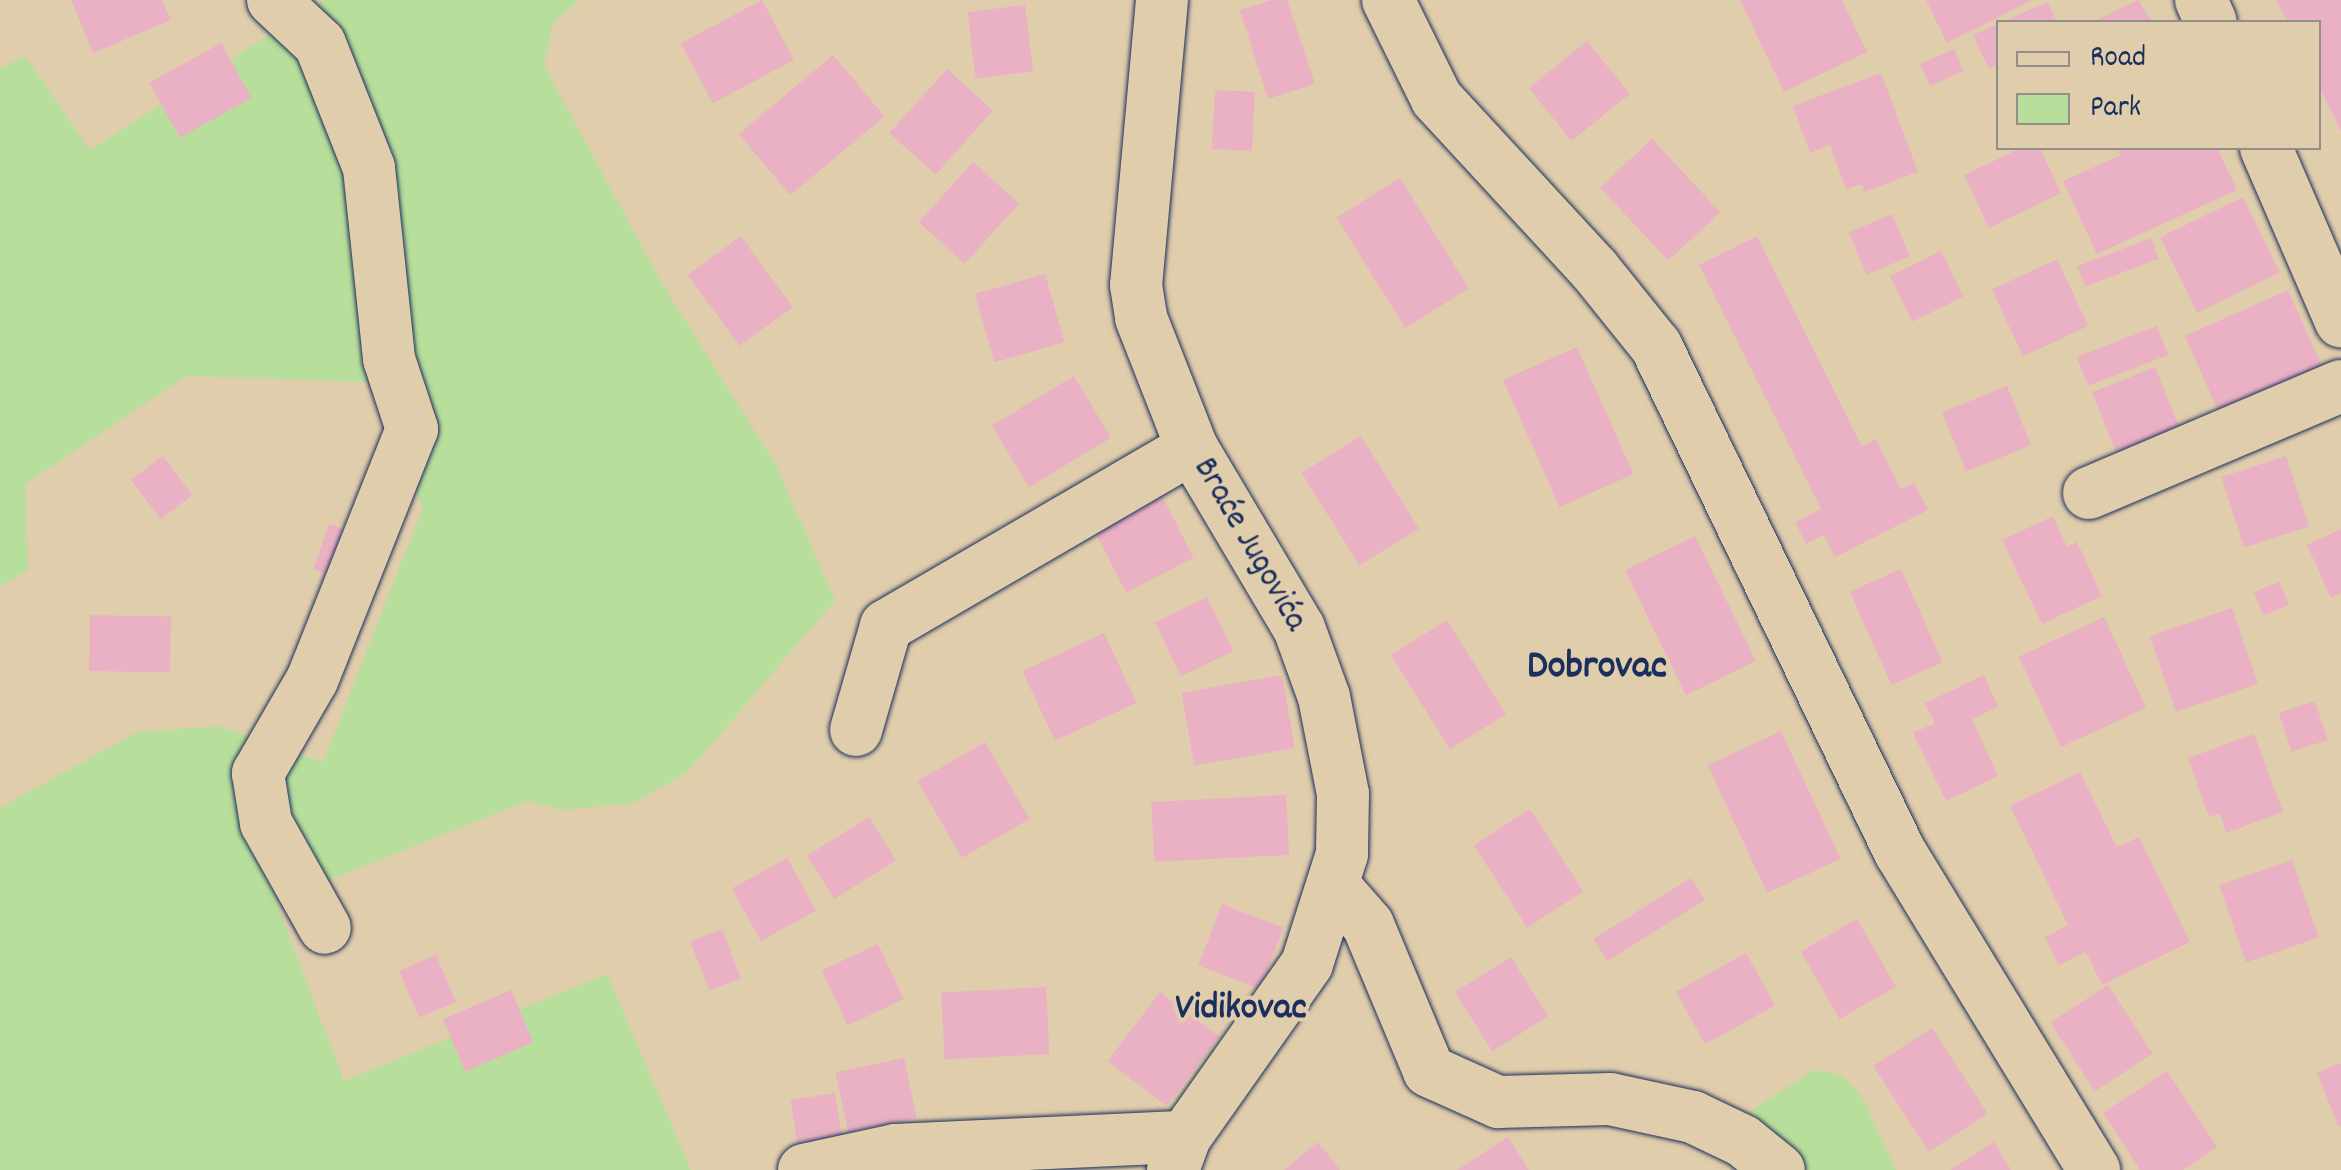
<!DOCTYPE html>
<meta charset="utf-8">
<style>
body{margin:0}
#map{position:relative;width:2341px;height:1170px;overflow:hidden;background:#e0cdab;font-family:Dekko,sans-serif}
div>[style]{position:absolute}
.green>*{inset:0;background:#b7de9a}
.building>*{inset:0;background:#eab1c4;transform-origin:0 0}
.roads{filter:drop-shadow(0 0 2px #1b2f5e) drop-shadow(0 0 2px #1b2f5e)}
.minor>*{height:52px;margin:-26px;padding:0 26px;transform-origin:26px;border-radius:26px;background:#e0cdab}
span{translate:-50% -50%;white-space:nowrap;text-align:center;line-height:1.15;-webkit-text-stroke:8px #e0cdab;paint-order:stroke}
.street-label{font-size:35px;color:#1b2f5e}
.neighbourhood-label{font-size:38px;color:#1b2f5e;font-weight:700}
.quarter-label{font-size:40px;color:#1b2f5e;font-weight:700}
.legend{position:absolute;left:1996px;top:20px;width:325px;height:130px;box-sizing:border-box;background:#e0cdab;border:2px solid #918e8c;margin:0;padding:12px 18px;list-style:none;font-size:30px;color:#1b2f5e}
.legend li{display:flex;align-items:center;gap:20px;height:50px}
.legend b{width:50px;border:2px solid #918e8c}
</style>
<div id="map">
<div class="green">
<div style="clip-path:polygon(324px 0,580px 0,553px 22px,544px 65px,660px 280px,776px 465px,835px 600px,688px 772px,634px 803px,565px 810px,527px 801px,276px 901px,344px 1081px,607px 974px,691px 1170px,0 1170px,0 808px,137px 732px,218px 726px,323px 762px,423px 508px,372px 382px,186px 376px,25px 484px,28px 570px,0 586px,0 69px,25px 56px,90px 150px)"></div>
<div style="clip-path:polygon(1814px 1070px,1842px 1075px,1861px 1095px,1896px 1170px,1808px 1170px,1751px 1111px)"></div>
</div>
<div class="building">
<div style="clip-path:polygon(71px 0,162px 0,171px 20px,93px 53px)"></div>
<div style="left:762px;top:0;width:68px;height:92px;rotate:62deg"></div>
<div style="clip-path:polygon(1272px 0,1287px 0,1315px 84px,1268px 99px,1240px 10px)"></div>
<div style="clip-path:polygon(1740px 0,1842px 0,1867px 52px,1784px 92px)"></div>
<div style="clip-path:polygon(1926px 0,2033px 0,1947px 43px)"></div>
<div style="clip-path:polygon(2138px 0,2152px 22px,2093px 22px)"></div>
<div style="clip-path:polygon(2276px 0,2341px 0,2341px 131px,2318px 85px,2318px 22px,2288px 22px)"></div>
<div style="clip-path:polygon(2048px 2px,2057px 22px,2002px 22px)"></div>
<div style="left:1025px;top:5px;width:67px;height:58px;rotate:83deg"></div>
<div style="clip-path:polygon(1998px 24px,1998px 64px,1989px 69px,1973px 35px)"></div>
<div style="left:1587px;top:41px;width:68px;height:75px;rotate:51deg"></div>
<div style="left:221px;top:43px;width:63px;height:82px;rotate:61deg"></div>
<div style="left:1954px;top:49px;width:24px;height:37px;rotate:66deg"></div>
<div style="left:833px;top:55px;width:80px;height:123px;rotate:50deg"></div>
<div style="left:947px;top:69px;width:62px;height:86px;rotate:42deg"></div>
<div style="clip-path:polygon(1881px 73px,1918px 172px,1864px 192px,1862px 184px,1846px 189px,1830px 145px,1810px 153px,1793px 106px)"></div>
<div style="left:1215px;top:90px;width:40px;height:59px;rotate:3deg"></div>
<div style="left:1652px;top:139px;width:100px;height:71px;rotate:47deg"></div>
<div style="clip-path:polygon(2021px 148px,2040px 148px,2061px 193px,1989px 228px,1964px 175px)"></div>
<div style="clip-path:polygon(2117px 148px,2217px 148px,2237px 190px,2097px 254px,2063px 181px,2121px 155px)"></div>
<div style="left:973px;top:162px;width:62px;height:81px;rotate:42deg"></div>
<div style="left:1400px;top:178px;width:130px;height:75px;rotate:58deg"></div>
<div style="left:2243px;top:197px;width:84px;height:92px;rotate:64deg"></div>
<div style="left:1892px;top:214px;width:46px;height:47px;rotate:67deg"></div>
<div style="left:741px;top:236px;width:88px;height:66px;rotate:54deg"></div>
<div style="clip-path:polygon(1757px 236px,1862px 447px,1876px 439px,1901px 489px,1914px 483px,1928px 510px,1835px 557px,1824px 535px,1806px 544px,1795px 522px,1821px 509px,1699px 265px)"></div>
<div style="left:2151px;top:238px;width:22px;height:79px;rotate:69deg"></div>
<div style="left:1941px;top:251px;width:51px;height:57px;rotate:64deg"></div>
<div style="left:2057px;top:259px;width:74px;height:72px;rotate:65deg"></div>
<div style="left:1045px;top:274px;width:71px;height:73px;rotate:74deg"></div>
<div style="left:2288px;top:290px;width:89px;height:113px;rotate:66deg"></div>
<div style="left:2157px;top:326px;width:31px;height:86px;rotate:69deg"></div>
<div style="left:1577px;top:347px;width:139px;height:81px;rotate:66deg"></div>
<div style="left:2155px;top:367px;width:68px;height:68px;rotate:68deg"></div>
<div style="left:1074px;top:376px;width:72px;height:96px;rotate:59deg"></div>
<div style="left:2007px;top:386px;width:64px;height:70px;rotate:68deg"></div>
<div style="left:1361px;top:436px;width:109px;height:70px;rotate:58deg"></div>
<div style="left:163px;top:456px;width:49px;height:40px;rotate:53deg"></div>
<div style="left:2286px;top:456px;width:74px;height:68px;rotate:72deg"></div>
<div style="left:1160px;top:492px;width:74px;height:76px;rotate:63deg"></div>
<div style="clip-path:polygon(2053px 516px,2067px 547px,2077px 542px,2102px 596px,2042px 624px,2002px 540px)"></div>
<div style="left:329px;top:524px;width:34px;height:48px;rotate:19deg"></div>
<div style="clip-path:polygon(2341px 529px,2341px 593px,2331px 598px,2307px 545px)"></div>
<div style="left:1695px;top:536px;width:139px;height:78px;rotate:64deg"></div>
<div style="left:1901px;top:569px;width:102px;height:56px;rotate:66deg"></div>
<div style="left:2280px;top:582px;width:25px;height:28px;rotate:69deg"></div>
<div style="left:1207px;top:597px;width:60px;height:58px;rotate:64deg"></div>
<div style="left:2232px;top:608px;width:80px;height:87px;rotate:71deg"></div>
<div style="left:90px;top:615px;width:81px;height:56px;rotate:1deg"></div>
<div style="left:2104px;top:617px;width:100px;height:94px;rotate:65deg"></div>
<div style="left:1447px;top:620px;width:111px;height:66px;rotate:58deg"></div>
<div style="left:1104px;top:633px;width:77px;height:90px;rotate:65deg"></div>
<div style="left:1282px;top:675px;width:74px;height:102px;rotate:80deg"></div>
<div style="clip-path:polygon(1984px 675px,1998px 707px,1972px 719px,1998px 776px,1946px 801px,1913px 733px,1935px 723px,1925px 703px)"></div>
<div style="left:2315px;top:701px;width:41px;height:38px;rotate:72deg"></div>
<div style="left:1781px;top:731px;width:141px;height:81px;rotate:65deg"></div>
<div style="clip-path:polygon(2254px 734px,2283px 812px,2226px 833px,2220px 813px,2209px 817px,2188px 758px)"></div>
<div style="left:985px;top:742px;width:89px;height:78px;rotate:60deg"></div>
<div style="clip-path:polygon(2080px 772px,2117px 847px,2139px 837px,2190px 942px,2102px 985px,2086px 952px,2059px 965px,2045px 937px,2068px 925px,2010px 806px)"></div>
<div style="left:1286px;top:795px;width:60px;height:135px;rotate:87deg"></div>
<div style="left:1530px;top:809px;width:98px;height:67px;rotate:57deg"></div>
<div style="left:869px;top:817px;width:51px;height:73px;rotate:58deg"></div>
<div style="left:787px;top:858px;width:60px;height:63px;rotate:61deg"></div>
<div style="left:2292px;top:860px;width:82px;height:77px;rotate:71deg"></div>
<div style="left:1691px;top:878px;width:26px;height:115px;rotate:58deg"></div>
<div style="left:1222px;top:904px;width:66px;height:66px;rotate:21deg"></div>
<div style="left:1857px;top:919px;width:78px;height:65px;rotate:60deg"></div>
<div style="left:722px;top:929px;width:53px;height:34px;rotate:69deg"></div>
<div style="left:878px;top:944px;width:61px;height:62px;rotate:65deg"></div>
<div style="left:1746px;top:953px;width:60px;height:80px;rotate:61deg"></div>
<div style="left:436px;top:955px;width:51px;height:40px;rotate:67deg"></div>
<div style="left:1511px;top:957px;width:70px;height:66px;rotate:58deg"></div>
<div style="left:2108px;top:985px;width:82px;height:69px;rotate:57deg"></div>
<div style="left:1046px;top:987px;width:67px;height:105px;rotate:87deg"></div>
<div style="left:511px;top:990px;width:57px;height:74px;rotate:67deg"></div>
<div style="left:1160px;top:992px;width:74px;height:87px;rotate:37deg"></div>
<div style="left:1932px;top:1028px;width:102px;height:70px;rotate:57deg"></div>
<div style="left:904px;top:1058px;width:61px;height:70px;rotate:78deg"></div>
<div style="clip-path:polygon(2341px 1063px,2341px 1125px,2338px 1126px,2317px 1072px)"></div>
<div style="clip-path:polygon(2167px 1071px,2217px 1147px,2183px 1170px,2140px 1170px,2103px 1113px)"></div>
<div style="left:835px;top:1093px;width:44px;height:45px;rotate:81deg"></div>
<div style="clip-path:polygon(1508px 1137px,1529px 1170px,1457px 1170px)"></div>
<div style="clip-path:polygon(1318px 1142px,1340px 1170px,1284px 1170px)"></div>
<div style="clip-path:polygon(1994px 1142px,2011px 1170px,1950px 1170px,1959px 1164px)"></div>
</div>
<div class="roads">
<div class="minor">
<div style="left:273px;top:0;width:64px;rotate:43.1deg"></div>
<div style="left:320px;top:44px;width:133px;rotate:68.4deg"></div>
<div style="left:369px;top:168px;width:192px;rotate:84deg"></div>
<div style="left:389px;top:359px;width:74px;rotate:71.8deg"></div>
<div style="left:412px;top:429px;width:270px;rotate:111.7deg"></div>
<div style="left:312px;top:680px;width:108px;rotate:120.1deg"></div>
<div style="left:258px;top:773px;width:51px;rotate:80.9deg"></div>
<div style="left:266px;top:823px;width:120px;rotate:60.7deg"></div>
<div style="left:1162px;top:0;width:286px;rotate:95.2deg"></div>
<div style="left:1136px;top:285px;width:33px;rotate:81deg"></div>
<div style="left:1141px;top:318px;width:140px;rotate:68.6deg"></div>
<div style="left:1192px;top:448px;width:209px;rotate:59.3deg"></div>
<div style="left:1299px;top:628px;width:73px;rotate:70.1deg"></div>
<div style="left:1324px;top:697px;width:99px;rotate:78.9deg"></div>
<div style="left:1343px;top:794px;width:60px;rotate:91deg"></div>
<div style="left:1342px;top:854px;width:115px;rotate:107.7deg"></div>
<div style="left:1307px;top:964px;width:212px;rotate:125.2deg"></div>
<div style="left:1185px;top:1137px;width:35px;rotate:110deg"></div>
<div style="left:1388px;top:0;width:110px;rotate:63.7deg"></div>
<div style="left:1437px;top:99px;width:231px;rotate:47.3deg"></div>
<div style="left:1594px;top:269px;width:99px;rotate:51.2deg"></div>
<div style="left:1656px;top:346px;width:562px;rotate:64.26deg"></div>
<div style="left:1900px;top:852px;width:373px;rotate:58.6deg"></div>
<div style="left:2201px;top:0;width:24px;rotate:66deg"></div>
<div style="left:2266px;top:148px;width:189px;rotate:66.6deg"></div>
<div style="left:2089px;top:493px;width:274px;rotate:-23deg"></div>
<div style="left:856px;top:730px;width:108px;rotate:-73.9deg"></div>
<div style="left:886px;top:626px;width:354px;rotate:-30.2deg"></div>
<div style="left:1334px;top:886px;width:52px;rotate:48.9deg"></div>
<div style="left:1368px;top:925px;width:158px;rotate:67.3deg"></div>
<div style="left:1429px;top:1071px;width:76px;rotate:24.2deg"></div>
<div style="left:1498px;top:1102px;width:112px;rotate:-1.5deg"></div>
<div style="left:1610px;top:1099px;width:85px;rotate:12.2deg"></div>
<div style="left:1693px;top:1117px;width:55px;rotate:25.6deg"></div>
<div style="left:1743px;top:1141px;width:46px;rotate:38.9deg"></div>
<div style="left:804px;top:1170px;width:93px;rotate:-12.4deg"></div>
<div style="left:895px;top:1150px;width:290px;rotate:-2.6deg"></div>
</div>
</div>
<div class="street-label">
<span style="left:1249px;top:545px;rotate:60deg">Braće Jugovića</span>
</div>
<div class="neighbourhood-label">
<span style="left:1241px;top:1010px">Vidikovac</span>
</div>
<div class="quarter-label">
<span style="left:1597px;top:669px">Dobrovac</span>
</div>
<ul class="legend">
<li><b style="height:12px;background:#e0cdab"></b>Road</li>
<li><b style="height:28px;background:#b7de9a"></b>Park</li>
</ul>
</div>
